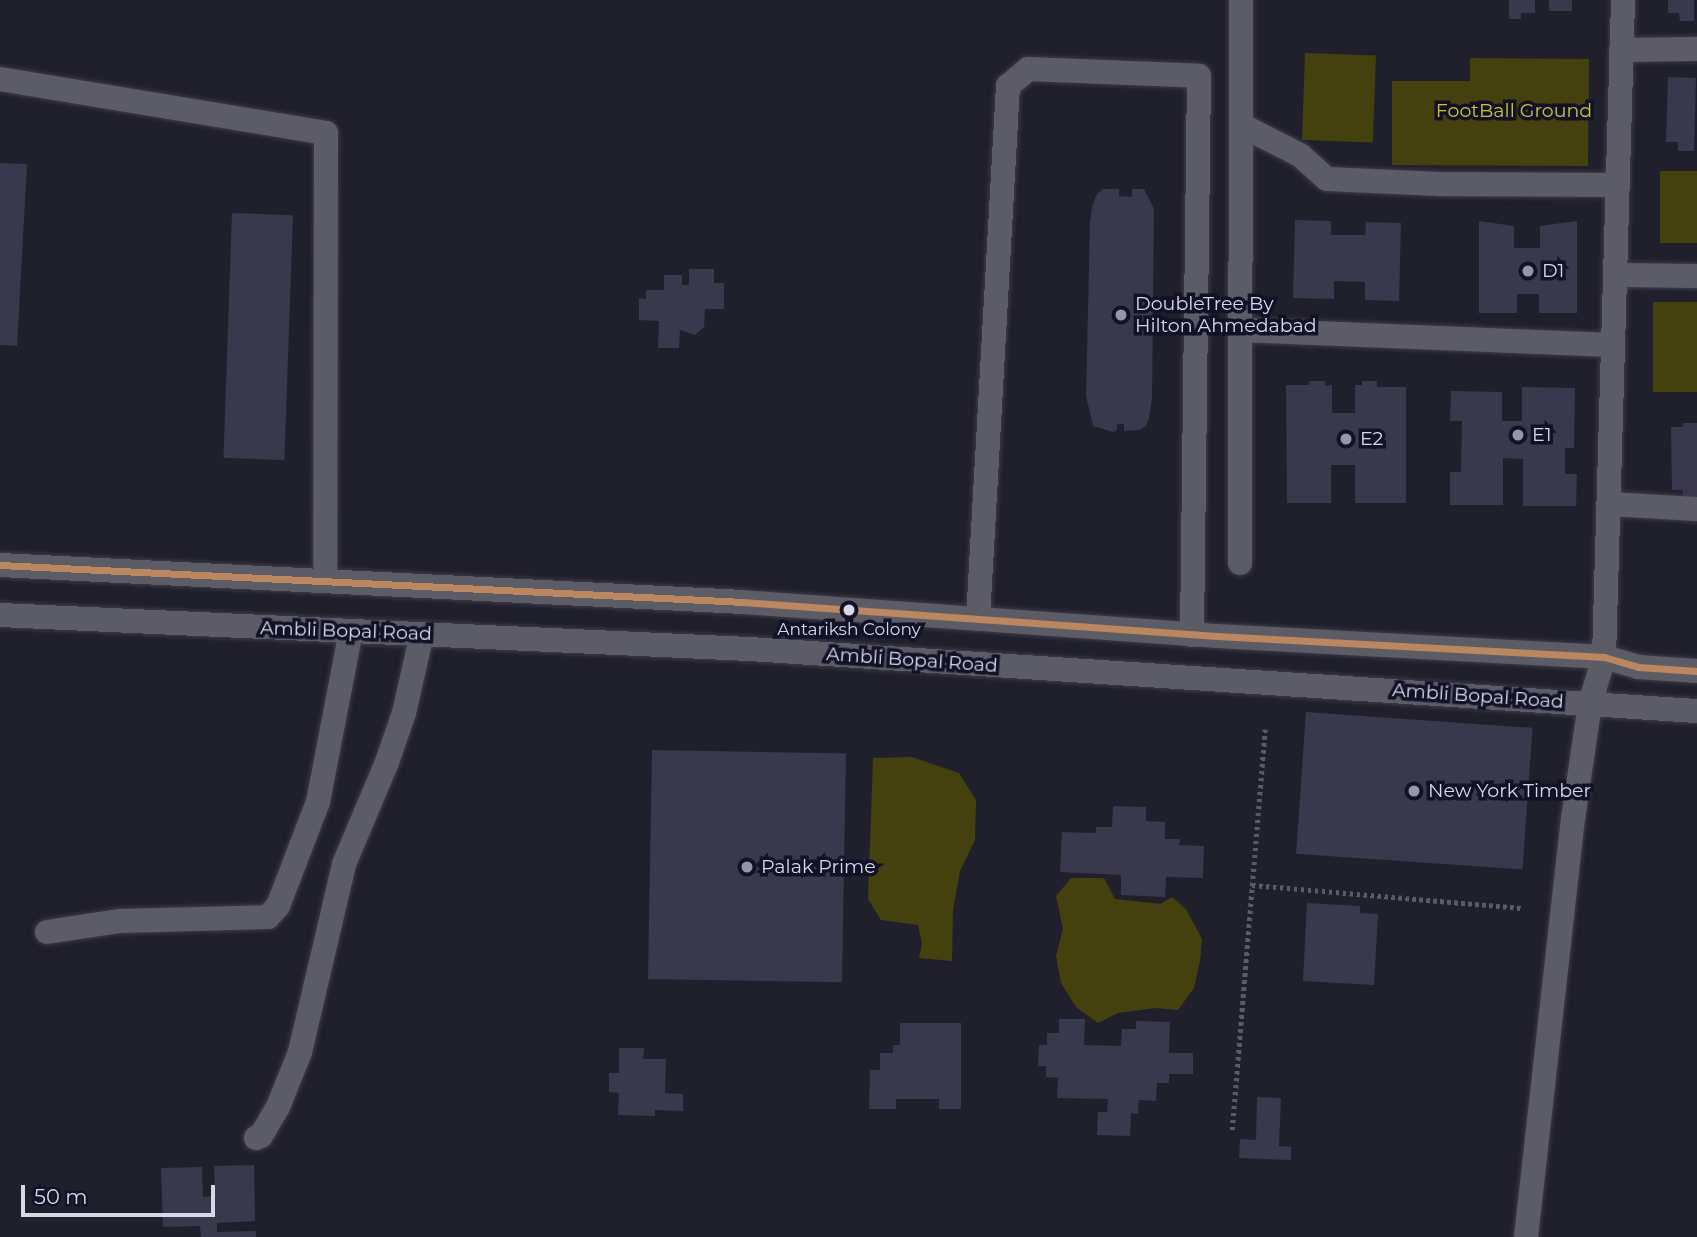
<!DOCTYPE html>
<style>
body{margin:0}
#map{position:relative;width:1697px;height:1237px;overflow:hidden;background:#20202c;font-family:Montserrat,sans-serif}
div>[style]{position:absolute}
.green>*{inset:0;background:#44410f;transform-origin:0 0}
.building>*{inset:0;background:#39384c;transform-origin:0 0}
.path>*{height:4.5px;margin-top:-2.25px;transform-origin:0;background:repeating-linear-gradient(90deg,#5b5b65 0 3.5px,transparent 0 7px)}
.roads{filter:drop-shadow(0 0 2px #3c3b46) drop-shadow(0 0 2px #3c3b46)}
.minor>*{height:24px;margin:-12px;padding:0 12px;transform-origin:12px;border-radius:12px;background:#5b5c66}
.bus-1>*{height:7px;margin:-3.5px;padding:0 3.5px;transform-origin:3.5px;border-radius:3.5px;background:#bb8660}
.dots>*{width:19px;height:19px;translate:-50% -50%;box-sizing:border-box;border:4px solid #121127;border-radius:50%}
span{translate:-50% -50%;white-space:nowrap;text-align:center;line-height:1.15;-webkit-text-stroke:7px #121127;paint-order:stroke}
.bus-label{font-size:17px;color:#d6d7e7}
.park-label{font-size:19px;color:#cbc337}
.poi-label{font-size:19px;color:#d6d7e7}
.left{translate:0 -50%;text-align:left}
.street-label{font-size:19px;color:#d6d7e7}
.scale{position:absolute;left:21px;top:1185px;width:194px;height:32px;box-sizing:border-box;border:4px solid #d6d7e7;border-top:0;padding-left:9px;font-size:21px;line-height:24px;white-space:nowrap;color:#d6d7e7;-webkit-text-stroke:5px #121127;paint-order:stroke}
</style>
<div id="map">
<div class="green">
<div style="left:1305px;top:53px;width:71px;height:87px;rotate:2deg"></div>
<div style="clip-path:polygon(1470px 58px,1589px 59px,1588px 166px,1392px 165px,1392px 81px,1470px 81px)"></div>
<div style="left:1697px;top:171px;width:72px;height:37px;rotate:90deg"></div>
<div style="left:1653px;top:302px;width:44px;height:90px"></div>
<div style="clip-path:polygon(912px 757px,959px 773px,976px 800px,975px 840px,960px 871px,953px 910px,952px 961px,919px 958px,922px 943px,918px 925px,881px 920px,868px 899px,873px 758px)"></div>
<div style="clip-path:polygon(1071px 878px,1104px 878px,1115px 899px,1160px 904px,1172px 897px,1186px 909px,1202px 939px,1200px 961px,1194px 988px,1178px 1010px,1156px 1008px,1118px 1013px,1098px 1023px,1076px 1007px,1061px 983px,1056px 956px,1063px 929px,1056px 896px)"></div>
</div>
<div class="building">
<div style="clip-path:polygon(1509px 0,1535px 0,1535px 13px,1521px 13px,1521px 19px,1509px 19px)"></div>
<div style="left:1549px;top:0;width:23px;height:11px"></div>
<div style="clip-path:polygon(1668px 0,1694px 0,1694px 21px,1680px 21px,1679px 13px,1668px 13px)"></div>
<div style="clip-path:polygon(1668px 77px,1696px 78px,1694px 151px,1678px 151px,1678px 142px,1666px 142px)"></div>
<div style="clip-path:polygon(0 163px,27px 164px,17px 346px,0 345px)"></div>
<div style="clip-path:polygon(1103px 189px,1119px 189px,1119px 196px,1132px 197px,1132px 189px,1144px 189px,1154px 209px,1152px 398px,1149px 418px,1146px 426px,1139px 430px,1124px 431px,1124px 424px,1117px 424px,1117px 430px,1113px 432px,1093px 426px,1086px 396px,1090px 223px,1092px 207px,1097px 194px)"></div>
<div style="left:232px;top:213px;width:61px;height:245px;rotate:2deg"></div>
<div style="clip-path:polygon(1295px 220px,1331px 221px,1331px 235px,1365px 235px,1366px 222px,1401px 223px,1399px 301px,1365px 300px,1365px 282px,1334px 281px,1334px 299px,1293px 298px)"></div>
<div style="clip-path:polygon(1479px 221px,1514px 226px,1514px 248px,1540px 248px,1540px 226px,1577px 221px,1577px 313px,1539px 313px,1539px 294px,1517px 294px,1517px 313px,1479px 313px)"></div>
<div style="clip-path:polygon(689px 269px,714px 269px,714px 283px,724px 283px,724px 309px,705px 309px,704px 327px,695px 335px,680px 330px,679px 348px,658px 348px,659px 321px,639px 320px,639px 298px,646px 299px,646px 290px,664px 290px,664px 275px,682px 275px,682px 285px,689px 285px)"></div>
<div style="clip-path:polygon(1309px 381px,1325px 381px,1325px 386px,1332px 385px,1332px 413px,1355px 413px,1355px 385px,1362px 385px,1362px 381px,1377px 381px,1377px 387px,1406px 387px,1406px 503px,1355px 503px,1355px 465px,1331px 465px,1331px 503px,1287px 503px,1286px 385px,1309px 385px)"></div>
<div style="clip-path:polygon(1522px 387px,1575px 388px,1574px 448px,1565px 448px,1565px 474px,1577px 474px,1576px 506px,1523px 506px,1523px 459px,1503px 458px,1503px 505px,1450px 505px,1450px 472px,1461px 472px,1462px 421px,1450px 421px,1451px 391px,1502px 392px,1502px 421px,1522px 421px)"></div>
<div style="clip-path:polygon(1683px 423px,1697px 423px,1697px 499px,1683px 499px,1683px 490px,1672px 490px,1671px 427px,1683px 427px)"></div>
<div style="left:1306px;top:712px;width:227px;height:142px;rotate:4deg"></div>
<div style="left:652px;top:750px;width:194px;height:229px;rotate:1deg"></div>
<div style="clip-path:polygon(1113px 806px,1146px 807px,1146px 821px,1165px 822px,1165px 839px,1180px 839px,1179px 845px,1204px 846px,1203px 878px,1166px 877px,1165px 897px,1121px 895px,1121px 875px,1060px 872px,1062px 832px,1096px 833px,1096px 827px,1112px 827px)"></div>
<div style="clip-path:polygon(1307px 903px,1360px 906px,1360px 913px,1378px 914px,1374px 985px,1303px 981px)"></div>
<div style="clip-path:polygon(1059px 1019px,1085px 1019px,1084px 1045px,1121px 1046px,1122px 1029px,1136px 1029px,1136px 1021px,1170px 1022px,1169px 1053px,1193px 1053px,1193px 1074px,1169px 1074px,1169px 1083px,1157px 1083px,1156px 1101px,1139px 1100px,1138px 1114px,1131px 1113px,1130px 1136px,1097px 1135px,1098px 1112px,1107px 1112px,1108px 1099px,1057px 1098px,1058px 1078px,1046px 1077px,1046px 1066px,1038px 1066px,1039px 1045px,1047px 1045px,1047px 1033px,1059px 1033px)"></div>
<div style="clip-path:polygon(900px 1023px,961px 1023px,961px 1109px,939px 1109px,939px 1099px,896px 1099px,896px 1109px,869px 1109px,870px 1070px,880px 1070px,880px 1053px,893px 1053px,893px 1045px,900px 1045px)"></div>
<div style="clip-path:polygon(619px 1048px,644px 1048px,643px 1059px,666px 1059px,665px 1093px,683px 1094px,683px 1111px,655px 1110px,655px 1116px,618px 1115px,619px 1093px,609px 1092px,609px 1073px,619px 1073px)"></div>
<div style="clip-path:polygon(1257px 1097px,1281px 1098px,1279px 1146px,1291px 1147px,1291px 1160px,1239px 1158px,1240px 1139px,1256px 1140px)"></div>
<div style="clip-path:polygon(254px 1165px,255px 1221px,217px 1223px,217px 1232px,256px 1231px,256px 1237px,201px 1237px,200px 1226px,163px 1227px,161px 1168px,202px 1167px,203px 1197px,215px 1196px,214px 1166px)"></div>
</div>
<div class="path">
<div style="left:1252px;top:885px;width:270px;rotate:4.9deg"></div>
<div style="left:1232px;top:1130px;width:402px;rotate:-85.3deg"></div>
</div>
<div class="roads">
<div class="minor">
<div style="left:1621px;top:50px;width:76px;rotate:-0.8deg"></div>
<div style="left:0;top:79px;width:330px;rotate:9.4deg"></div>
<div style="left:326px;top:133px;width:448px;rotate:90.1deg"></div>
<div style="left:1241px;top:125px;width:66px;rotate:27deg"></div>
<div style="left:1300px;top:155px;width:36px;rotate:42deg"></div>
<div style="left:1327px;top:179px;width:112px;rotate:2.6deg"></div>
<div style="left:1439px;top:184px;width:179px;rotate:0.3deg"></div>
<div style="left:1615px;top:275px;width:82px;rotate:0.7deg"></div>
<div style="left:1240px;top:330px;width:373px;rotate:2.3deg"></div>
<div style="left:1609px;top:504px;width:88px;rotate:3.3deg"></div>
<div style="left:1240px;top:563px;width:563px;rotate:-89.9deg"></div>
<div style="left:0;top:565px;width:743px;rotate:2.85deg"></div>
<div style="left:742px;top:602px;width:476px;rotate:4.1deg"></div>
<div style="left:1217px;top:636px;width:388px;rotate:3.1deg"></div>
<div style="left:1604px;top:657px;width:35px;rotate:16deg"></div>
<div style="left:1638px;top:667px;width:59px;rotate:3.9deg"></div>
<div style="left:0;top:615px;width:751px;rotate:2.6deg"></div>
<div style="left:750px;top:649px;width:949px;rotate:3.75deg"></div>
<div style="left:978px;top:619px;width:534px;rotate:-86.78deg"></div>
<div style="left:1008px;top:86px;width:26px;rotate:-40deg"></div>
<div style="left:1028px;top:69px;width:171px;rotate:2.3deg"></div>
<div style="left:1199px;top:76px;width:559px;rotate:90.72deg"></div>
<div style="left:47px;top:932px;width:74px;rotate:-8.6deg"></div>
<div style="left:120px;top:921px;width:148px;rotate:-1.5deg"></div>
<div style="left:268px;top:917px;width:15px;rotate:-48deg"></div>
<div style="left:278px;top:906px;width:111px;rotate:-69deg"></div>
<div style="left:318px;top:802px;width:174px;rotate:-79.1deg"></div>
<div style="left:256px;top:1138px;width:5px;rotate:-22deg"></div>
<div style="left:261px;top:1136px;width:34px;rotate:-60deg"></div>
<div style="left:278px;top:1107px;width:59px;rotate:-68.2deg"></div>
<div style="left:300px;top:1052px;width:193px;rotate:-76.8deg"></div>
<div style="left:344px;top:864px;width:111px;rotate:-67.1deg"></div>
<div style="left:387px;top:762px;width:52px;rotate:-70.9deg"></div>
<div style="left:404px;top:713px;width:81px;rotate:-77.2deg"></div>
<div style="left:1526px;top:1237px;width:421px;rotate:-83.6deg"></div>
<div style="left:1573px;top:819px;width:116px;rotate:-81.6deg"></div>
<div style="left:1590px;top:704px;width:49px;rotate:-73.4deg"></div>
<div style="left:1604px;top:657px;width:657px;rotate:-88.34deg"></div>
</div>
</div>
<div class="bus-1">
<div style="left:0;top:565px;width:743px;rotate:2.85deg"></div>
<div style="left:742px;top:602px;width:476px;rotate:4.1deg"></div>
<div style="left:1217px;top:636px;width:388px;rotate:3.1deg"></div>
<div style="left:1604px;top:657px;width:35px;rotate:16deg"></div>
<div style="left:1638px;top:667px;width:59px;rotate:3.9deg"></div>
</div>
<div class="dots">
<div style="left:1528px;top:271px;background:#9697a6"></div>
<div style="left:1121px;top:315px;background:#9697a6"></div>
<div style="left:1518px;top:435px;background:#9697a6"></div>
<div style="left:1346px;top:439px;background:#9697a6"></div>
<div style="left:849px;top:610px;background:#d6d7e7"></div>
<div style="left:1414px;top:791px;background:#9697a6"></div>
<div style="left:747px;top:867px;background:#9697a6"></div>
</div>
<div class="bus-label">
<span style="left:849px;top:630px">Antariksh Colony</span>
</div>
<div class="park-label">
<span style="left:1514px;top:111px">FootBall Ground</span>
</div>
<div class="poi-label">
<span class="left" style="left:1542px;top:271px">D1</span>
<span class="left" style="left:1135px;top:315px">DoubleTree By<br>Hilton Ahmedabad</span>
<span class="left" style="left:1532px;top:435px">E1</span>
<span class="left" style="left:1360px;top:439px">E2</span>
<span class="left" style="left:1428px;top:791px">New York Timber</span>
<span class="left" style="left:761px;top:867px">Palak Prime</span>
</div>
<div class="street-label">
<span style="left:346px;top:631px;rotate:2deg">Ambli Bopal Road</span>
<span style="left:912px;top:660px;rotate:4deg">Ambli Bopal Road</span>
<span style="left:1478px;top:696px;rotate:4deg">Ambli Bopal Road</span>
</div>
<div class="scale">50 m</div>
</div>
